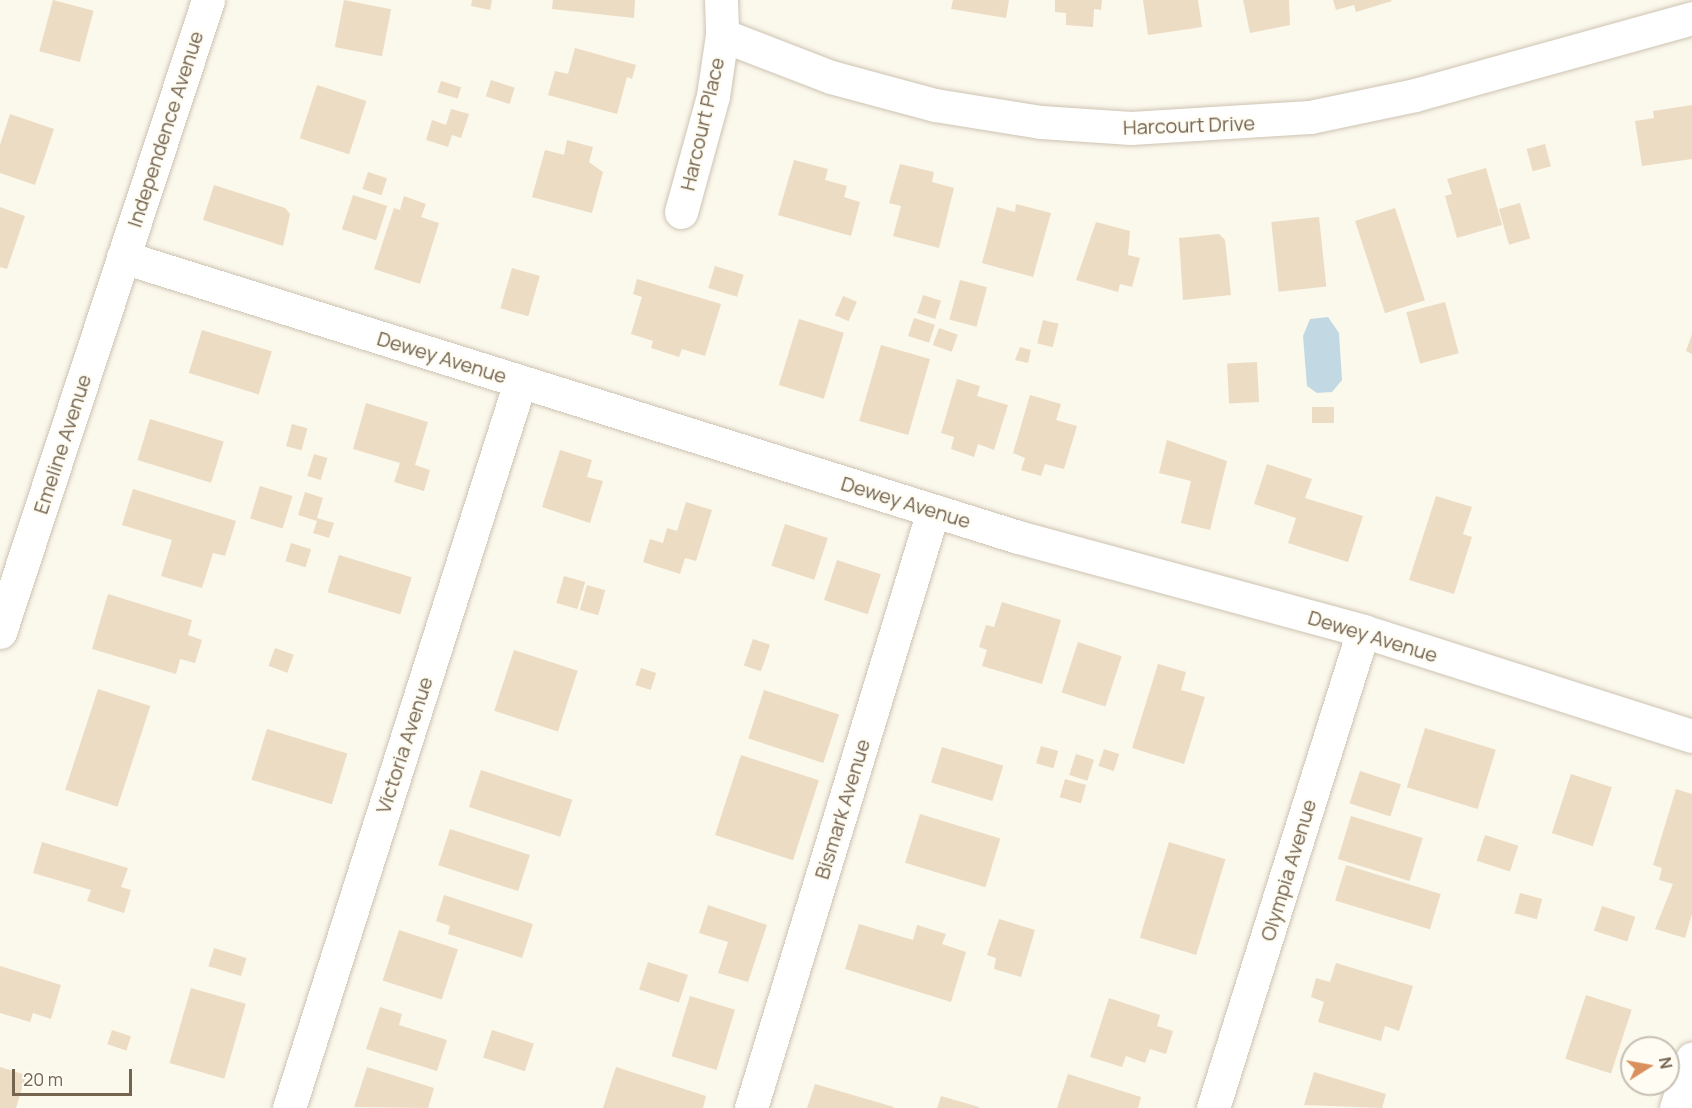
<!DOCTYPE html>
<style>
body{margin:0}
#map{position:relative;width:1692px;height:1108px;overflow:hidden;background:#fbf8ec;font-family:Manrope,sans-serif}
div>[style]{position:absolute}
.water>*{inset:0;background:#c2d9e4}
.building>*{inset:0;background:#eddcc4;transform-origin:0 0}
.roads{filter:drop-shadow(0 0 2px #cdc3b2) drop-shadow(0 0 2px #cdc3b2)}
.minor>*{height:33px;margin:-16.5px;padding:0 16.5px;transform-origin:16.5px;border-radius:16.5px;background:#fff}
span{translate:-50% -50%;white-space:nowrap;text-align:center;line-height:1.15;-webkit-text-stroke:4.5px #fefcf3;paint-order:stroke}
.street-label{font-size:20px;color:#756450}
.north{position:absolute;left:1620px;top:1036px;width:60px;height:60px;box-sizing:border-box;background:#fefcf3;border:2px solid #c7bfb2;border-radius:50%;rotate:79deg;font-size:16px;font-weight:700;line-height:24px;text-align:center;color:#756450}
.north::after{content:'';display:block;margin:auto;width:21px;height:27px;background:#da905d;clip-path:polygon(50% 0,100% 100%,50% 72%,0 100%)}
.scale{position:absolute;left:12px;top:1069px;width:120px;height:27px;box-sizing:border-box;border:3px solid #756450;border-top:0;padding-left:8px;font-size:18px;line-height:21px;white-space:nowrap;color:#756450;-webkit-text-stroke:4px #fefcf3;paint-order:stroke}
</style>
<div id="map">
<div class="water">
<div style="clip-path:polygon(1328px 317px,1339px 333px,1342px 380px,1332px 392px,1317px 393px,1307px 386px,1303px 336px,1310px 319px)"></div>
</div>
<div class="building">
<div style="left:53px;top:0;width:42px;height:53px;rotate:15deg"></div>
<div style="left:344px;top:0;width:48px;height:48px;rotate:11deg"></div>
<div style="clip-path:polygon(472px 0,492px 0,490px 10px,471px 6px)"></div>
<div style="clip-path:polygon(553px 0,635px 0,634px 18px,552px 9px)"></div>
<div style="clip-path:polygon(953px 0,1009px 0,1006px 18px,951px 9px)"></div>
<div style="clip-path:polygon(1055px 0,1102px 0,1101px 10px,1094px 9px,1093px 27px,1066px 25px,1066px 13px,1055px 12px)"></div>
<div style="clip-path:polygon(1143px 0,1198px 0,1202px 27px,1148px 35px)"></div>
<div style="clip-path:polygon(1243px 0,1289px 0,1290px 25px,1250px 33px)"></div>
<div style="clip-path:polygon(1333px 0,1391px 0,1392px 1px,1356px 12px,1354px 5px,1336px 10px)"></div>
<div style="clip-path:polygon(575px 48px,636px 65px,632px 79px,627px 77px,617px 114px,548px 95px,555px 71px,568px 74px)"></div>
<div style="left:491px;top:80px;width:25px;height:17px;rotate:18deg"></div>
<div style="left:441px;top:81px;width:21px;height:12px;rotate:17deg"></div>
<div style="left:317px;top:85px;width:52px;height:56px;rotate:18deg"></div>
<div style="clip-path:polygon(1692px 105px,1692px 159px,1642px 166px,1635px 121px,1654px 118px,1653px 111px)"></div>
<div style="clip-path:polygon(451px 109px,469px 114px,461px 138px,452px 135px,448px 147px,426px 140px,432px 120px,446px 125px)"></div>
<div style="clip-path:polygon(10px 114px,54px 129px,35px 185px,0 173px,0 145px)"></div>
<div style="clip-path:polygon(567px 140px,593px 147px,589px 162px,603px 172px,592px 213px,532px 197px,545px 150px,564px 155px)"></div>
<div style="left:1545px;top:144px;width:23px;height:19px;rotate:75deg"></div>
<div style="clip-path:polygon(794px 160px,828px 169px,825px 180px,847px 186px,844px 197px,860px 202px,851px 236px,778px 215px)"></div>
<div style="clip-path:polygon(900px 164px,934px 172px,932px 182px,954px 188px,939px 248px,893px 236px,901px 206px,889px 203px)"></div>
<div style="clip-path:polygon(1486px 168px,1502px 225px,1457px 238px,1445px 196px,1452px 194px,1447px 179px)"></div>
<div style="left:368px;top:172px;width:20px;height:18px;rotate:18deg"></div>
<div style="clip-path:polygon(214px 185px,285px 208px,290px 214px,283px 246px,203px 220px)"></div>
<div style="left:353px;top:195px;width:36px;height:36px;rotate:18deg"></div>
<div style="clip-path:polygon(404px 196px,426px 204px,421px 217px,439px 223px,420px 284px,374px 269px,394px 208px,400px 210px)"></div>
<div style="left:1520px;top:203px;width:37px;height:22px;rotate:74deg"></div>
<div style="clip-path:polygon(1016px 204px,1051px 213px,1033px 277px,982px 263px,997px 207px,1015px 212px)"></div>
<div style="clip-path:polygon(0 207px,25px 216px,7px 269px,0 267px)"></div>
<div style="left:1395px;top:208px;width:97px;height:42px;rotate:72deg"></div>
<div style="left:1319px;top:217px;width:70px;height:48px;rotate:84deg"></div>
<div style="clip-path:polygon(1096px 222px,1130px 231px,1128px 255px,1140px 258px,1132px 287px,1120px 284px,1118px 292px,1076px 280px)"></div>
<div style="clip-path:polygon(1219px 234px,1225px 240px,1231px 295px,1183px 300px,1179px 238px)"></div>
<div style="left:715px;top:266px;width:30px;height:23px;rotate:17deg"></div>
<div style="left:512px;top:268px;width:29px;height:42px;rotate:16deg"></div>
<div style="clip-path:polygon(637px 279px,721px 304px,705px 356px,682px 349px,679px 357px,651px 348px,653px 341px,631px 334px,642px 297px,633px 294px)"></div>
<div style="left:960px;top:280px;width:28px;height:41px;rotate:15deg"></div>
<div style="left:923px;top:295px;width:19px;height:19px;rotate:18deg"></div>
<div style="left:843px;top:296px;width:15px;height:21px;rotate:23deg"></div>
<div style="left:1445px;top:302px;width:53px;height:40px;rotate:75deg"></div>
<div style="left:914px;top:318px;width:22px;height:19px;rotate:18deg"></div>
<div style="left:799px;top:319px;width:47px;height:69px;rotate:17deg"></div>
<div style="left:1043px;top:320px;width:16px;height:24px;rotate:14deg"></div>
<div style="left:939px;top:328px;width:20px;height:18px;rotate:20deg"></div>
<div style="left:202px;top:330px;width:73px;height:45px;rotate:17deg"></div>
<div style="clip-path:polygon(1692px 334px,1692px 354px,1686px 351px)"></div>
<div style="left:881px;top:345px;width:51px;height:79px;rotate:16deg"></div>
<div style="clip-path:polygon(1020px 347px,1031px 350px,1028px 363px,1015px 360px)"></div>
<div style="left:1257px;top:362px;width:40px;height:30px;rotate:87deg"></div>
<div style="clip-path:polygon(957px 379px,980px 386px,977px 396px,1008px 405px,994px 450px,978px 444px,974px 457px,951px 449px,954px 437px,941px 433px)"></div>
<div style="clip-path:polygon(1030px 395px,1061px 404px,1056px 420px,1077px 426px,1064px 469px,1045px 464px,1041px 476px,1021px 470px,1025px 458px,1013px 453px)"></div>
<div style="clip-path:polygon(366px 403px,428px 422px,415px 465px,430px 470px,424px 491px,394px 482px,400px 463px,353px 449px)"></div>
<div style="left:1334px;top:407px;width:16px;height:22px;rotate:90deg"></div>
<div style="left:150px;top:419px;width:77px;height:43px;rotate:17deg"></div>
<div style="left:292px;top:424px;width:16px;height:23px;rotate:15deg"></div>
<div style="clip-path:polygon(1167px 440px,1227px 461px,1210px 530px,1181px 523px,1191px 481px,1159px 473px)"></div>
<div style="clip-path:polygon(560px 450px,592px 460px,587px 477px,603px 481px,590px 523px,542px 507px)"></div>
<div style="left:314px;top:454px;width:14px;height:23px;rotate:17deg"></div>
<div style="clip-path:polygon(1267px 464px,1312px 479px,1305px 498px,1363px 516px,1348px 562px,1288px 543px,1296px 518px,1254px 504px)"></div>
<div style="left:260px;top:486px;width:34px;height:34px;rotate:17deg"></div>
<div style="clip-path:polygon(133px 489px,236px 521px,225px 556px,213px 553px,202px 588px,161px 576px,172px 540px,122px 525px)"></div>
<div style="clip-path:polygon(305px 492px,323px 498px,317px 518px,334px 523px,329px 538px,313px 533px,317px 521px,298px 515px)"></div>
<div style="clip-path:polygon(1436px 496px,1472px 507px,1463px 534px,1472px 537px,1454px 594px,1409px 580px)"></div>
<div style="clip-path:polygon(686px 502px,712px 510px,696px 561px,685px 558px,680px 574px,643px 562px,650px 539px,663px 543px,667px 528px,677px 531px)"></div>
<div style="left:785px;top:524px;width:45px;height:44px;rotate:18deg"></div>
<div style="left:291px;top:543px;width:21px;height:19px;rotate:17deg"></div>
<div style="left:339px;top:555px;width:76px;height:39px;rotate:17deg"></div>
<div style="left:837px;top:560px;width:46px;height:42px;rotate:18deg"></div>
<div style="left:564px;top:576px;width:22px;height:28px;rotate:16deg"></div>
<div style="left:587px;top:585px;width:19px;height:26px;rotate:16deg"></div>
<div style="clip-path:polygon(108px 594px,192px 620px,188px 635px,202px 640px,195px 663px,180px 659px,176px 674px,92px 649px)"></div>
<div style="clip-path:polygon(1002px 602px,1061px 620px,1042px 684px,982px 666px,987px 650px,979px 647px,986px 625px,994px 627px)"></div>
<div style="left:753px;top:639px;width:18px;height:28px;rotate:19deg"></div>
<div style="left:1078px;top:642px;width:46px;height:53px;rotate:18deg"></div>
<div style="left:275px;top:648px;width:20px;height:19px;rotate:20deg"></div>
<div style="left:514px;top:650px;width:67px;height:64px;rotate:18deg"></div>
<div style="clip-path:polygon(1158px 664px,1186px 672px,1181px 690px,1205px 697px,1184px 764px,1132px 748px)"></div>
<div style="left:641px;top:668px;width:16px;height:18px;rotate:18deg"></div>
<div style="left:98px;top:689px;width:55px;height:106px;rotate:18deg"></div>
<div style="left:764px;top:690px;width:79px;height:51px;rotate:18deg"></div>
<div style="left:1425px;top:728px;width:74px;height:62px;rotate:17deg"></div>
<div style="left:267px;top:729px;width:84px;height:53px;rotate:17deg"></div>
<div style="left:1041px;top:746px;width:18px;height:18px;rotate:16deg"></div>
<div style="left:942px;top:747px;width:64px;height:37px;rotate:17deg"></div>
<div style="left:1104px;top:749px;width:16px;height:18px;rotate:18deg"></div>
<div style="left:1076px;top:754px;width:19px;height:22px;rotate:18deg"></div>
<div style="left:741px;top:755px;width:82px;height:84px;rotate:18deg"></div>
<div style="left:481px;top:770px;width:96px;height:39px;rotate:18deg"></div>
<div style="left:1360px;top:771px;width:43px;height:34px;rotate:18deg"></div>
<div style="left:1571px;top:774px;width:43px;height:62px;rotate:18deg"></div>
<div style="left:1065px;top:779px;width:22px;height:19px;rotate:16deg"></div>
<div style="clip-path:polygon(1676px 789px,1692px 794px,1692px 914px,1685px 938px,1655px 929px,1673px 884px,1659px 880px,1662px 868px,1653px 865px)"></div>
<div style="left:920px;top:814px;width:84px;height:51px;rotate:17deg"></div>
<div style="left:1351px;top:816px;width:75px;height:45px;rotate:17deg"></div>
<div style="left:450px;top:829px;width:84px;height:38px;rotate:18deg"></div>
<div style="left:1485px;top:835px;width:35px;height:27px;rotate:18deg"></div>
<div style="clip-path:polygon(42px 842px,128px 868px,121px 887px,131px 890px,124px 913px,87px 901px,91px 890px,33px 873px)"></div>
<div style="left:1169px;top:842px;width:59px;height:100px;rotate:17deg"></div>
<div style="left:1346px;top:865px;width:99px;height:37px;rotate:17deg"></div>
<div style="left:1520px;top:893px;width:23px;height:21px;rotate:15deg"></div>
<div style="clip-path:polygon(444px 895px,533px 924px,522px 958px,448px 934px,450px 926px,436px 921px)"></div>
<div style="clip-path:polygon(708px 905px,767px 925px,748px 982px,718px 973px,728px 942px,699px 933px)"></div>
<div style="left:1602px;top:906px;width:35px;height:26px;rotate:18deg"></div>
<div style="clip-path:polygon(999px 919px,1035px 930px,1021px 977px,994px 969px,996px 958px,987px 955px)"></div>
<div style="clip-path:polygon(859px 924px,913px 940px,917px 925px,946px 934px,942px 944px,966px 952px,951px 1002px,845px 969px)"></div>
<div style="left:399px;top:930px;width:62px;height:53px;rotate:18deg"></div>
<div style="left:214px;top:948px;width:34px;height:19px;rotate:17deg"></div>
<div style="left:648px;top:962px;width:42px;height:29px;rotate:18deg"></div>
<div style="clip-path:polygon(1336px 963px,1413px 986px,1399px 1031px,1385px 1026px,1381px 1041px,1318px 1022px,1324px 1002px,1311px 997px,1316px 978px,1330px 982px)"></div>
<div style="clip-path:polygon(0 966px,61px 985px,51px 1019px,33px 1013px,30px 1022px,0 1013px)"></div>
<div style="left:191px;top:988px;width:57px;height:78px;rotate:16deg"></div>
<div style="left:1586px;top:995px;width:48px;height:67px;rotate:18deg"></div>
<div style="left:690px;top:996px;width:47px;height:63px;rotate:17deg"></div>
<div style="clip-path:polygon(1109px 998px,1160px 1015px,1157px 1026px,1173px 1031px,1166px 1054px,1150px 1049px,1145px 1063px,1126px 1056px,1122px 1067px,1090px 1057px)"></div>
<div style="clip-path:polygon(380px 1007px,402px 1014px,399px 1025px,447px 1040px,437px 1071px,366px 1049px)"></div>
<div style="left:112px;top:1030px;width:20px;height:15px;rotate:18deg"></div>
<div style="left:492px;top:1030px;width:44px;height:29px;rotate:18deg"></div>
<div style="clip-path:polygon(0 1067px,26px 1075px,16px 1108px,0 1108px)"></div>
<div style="clip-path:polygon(367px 1067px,434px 1088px,428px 1108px,354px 1107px)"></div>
<div style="clip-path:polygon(616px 1067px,706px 1096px,703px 1108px,603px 1108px)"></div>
<div style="clip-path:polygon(1314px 1072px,1386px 1094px,1382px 1108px,1304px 1105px)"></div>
<div style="clip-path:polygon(1068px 1074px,1141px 1097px,1138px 1108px,1057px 1108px)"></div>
<div style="clip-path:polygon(815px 1084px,894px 1107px,893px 1108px,807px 1108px)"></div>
<div style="clip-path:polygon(941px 1096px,979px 1107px,979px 1108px,937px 1108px)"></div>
</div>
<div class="roads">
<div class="minor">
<div style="left:721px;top:0;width:35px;rotate:88deg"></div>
<div style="left:722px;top:35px;width:117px;rotate:21.1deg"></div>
<div style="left:831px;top:77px;width:108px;rotate:15.1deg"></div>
<div style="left:935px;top:105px;width:107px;rotate:9.1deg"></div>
<div style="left:1041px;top:122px;width:90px;rotate:3.8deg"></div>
<div style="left:1131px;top:128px;width:179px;rotate:-3.5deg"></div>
<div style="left:1310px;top:117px;width:107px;rotate:-11.8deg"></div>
<div style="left:1415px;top:95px;width:288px;rotate:-15.5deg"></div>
<div style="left:681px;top:212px;width:120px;rotate:-74.6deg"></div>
<div style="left:713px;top:96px;width:62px;rotate:-81.6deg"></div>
<div style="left:123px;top:257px;width:938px;rotate:17.37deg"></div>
<div style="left:1018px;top:537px;width:358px;rotate:15.2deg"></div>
<div style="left:1363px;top:631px;width:345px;rotate:17.7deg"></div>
<div style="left:0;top:632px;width:665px;rotate:-71.78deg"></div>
<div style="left:289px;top:1108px;width:762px;rotate:-72.35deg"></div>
<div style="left:751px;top:1108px;width:624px;rotate:-73.05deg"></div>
<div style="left:1213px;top:1108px;width:500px;rotate:-72.54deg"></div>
<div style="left:1676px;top:1108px;width:52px;rotate:-71.9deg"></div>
</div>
</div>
<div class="street-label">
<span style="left:702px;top:124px;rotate:-77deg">Harcourt Place</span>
<span style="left:1189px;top:125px;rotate:-2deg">Harcourt Drive</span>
<span style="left:165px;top:129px;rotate:-72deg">Independence Avenue</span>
<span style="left:442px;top:357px;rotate:17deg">Dewey Avenue</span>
<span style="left:62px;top:444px;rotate:-72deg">Emeline Avenue</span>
<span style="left:906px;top:502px;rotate:17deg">Dewey Avenue</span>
<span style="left:1373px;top:636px;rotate:17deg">Dewey Avenue</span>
<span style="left:404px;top:745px;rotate:-72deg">Victoria Avenue</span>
<span style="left:842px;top:809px;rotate:-73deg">Bismark Avenue</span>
<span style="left:1288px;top:870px;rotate:-73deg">Olympia Avenue</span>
</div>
<div class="north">N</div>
<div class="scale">20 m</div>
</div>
